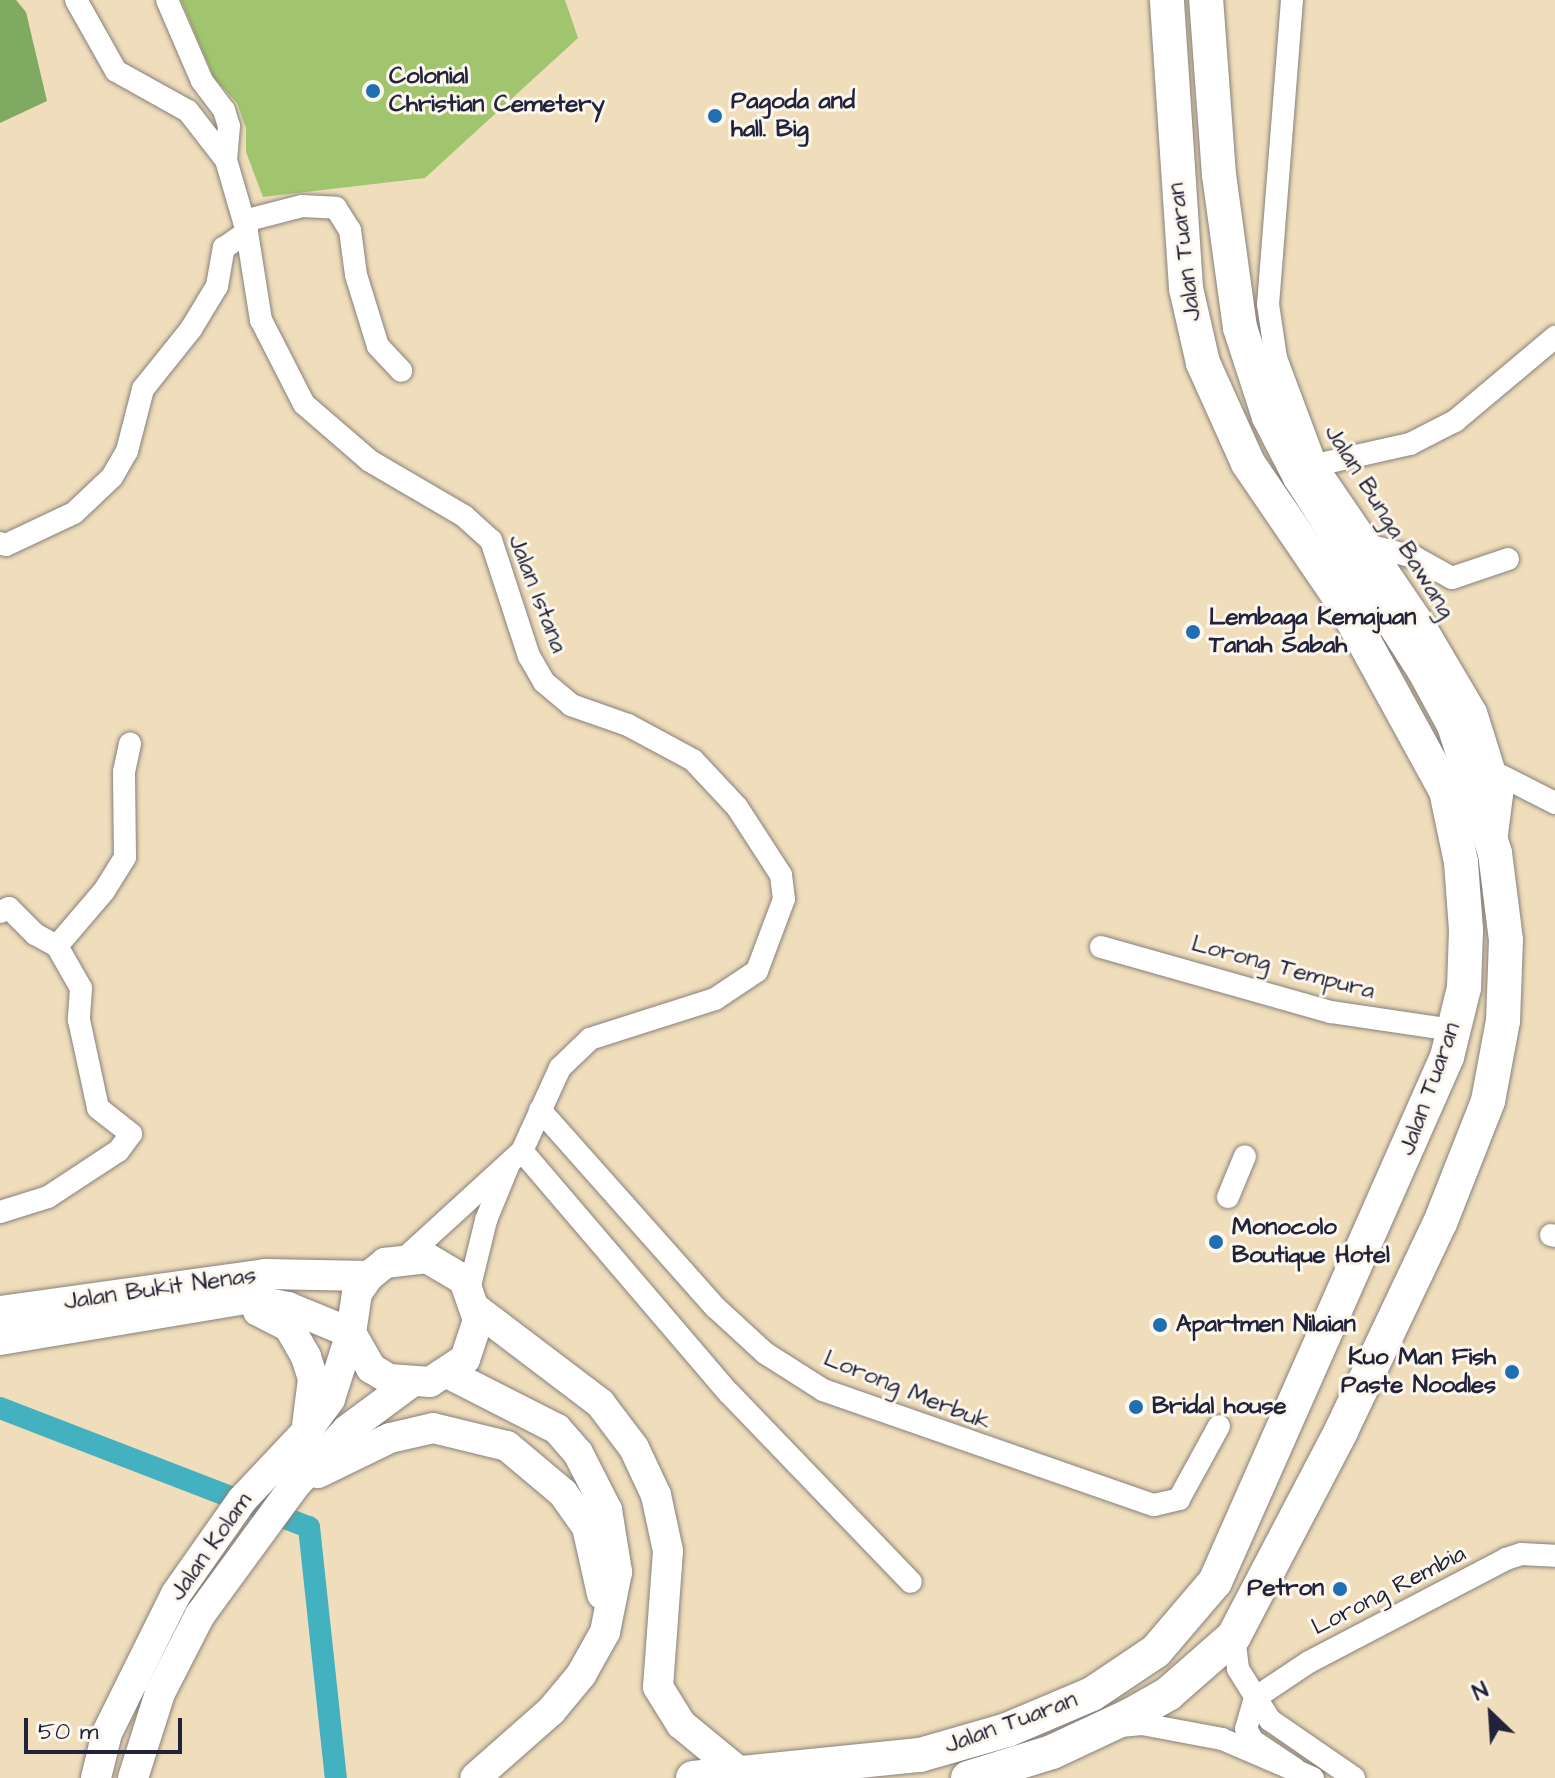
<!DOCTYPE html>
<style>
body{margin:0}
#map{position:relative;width:1555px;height:1778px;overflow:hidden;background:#efddbb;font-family:"Architects Daughter",sans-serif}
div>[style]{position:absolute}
.green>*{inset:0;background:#a1c56e}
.forest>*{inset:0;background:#80aa61}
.canal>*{height:22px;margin:-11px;padding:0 11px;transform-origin:11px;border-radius:11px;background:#43b1c0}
.roads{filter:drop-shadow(0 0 2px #88807b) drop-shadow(0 0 2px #88807b)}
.street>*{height:22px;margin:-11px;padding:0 11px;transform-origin:11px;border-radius:11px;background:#fff}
.secondary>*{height:30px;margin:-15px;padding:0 15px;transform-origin:15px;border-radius:15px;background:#fff}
.primary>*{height:34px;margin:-17px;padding:0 17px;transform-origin:17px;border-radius:17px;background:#fff}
.dots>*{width:22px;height:22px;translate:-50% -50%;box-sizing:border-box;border:4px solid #fbf7ec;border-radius:50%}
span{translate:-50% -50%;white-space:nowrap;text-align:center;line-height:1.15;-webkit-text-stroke:6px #fbf7ec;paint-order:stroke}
.poi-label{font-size:24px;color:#22223b;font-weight:700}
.left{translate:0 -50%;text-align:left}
.right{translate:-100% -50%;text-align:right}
.street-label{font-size:24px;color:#22223b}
.north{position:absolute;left:1451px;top:1674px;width:80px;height:80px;-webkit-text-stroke:6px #fbf7ec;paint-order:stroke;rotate:335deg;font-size:22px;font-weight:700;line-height:32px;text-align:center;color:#22223b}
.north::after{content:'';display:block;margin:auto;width:28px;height:36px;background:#22223b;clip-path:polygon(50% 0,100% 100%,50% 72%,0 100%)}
.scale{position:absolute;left:24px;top:1718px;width:158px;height:36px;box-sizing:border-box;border:4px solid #22223b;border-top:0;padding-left:10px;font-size:24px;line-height:28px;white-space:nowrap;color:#22223b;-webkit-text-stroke:6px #fbf7ec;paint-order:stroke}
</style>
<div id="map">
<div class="green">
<div style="clip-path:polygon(181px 0,565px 0,578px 38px,425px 178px,263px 197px,246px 152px,246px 128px,237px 103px,214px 78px)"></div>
</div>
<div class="forest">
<div style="clip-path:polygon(0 0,16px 0,26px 12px,47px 101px,0 123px)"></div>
</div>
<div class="canal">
<div style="left:0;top:1408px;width:331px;rotate:21.1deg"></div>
<div style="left:309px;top:1527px;width:252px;rotate:83.9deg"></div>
</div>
<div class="roads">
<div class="street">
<div style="left:76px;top:0;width:81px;rotate:60.6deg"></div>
<div style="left:116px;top:71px;width:82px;rotate:29.1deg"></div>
<div style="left:188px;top:111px;width:62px;rotate:52.2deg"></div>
<div style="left:226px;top:160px;width:75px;rotate:73.7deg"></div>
<div style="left:247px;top:232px;width:89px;rotate:81deg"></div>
<div style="left:261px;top:320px;width:94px;rotate:62.9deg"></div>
<div style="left:304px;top:404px;width:87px;rotate:40.8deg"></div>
<div style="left:370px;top:461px;width:109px;rotate:30.3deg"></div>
<div style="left:464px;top:516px;width:36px;rotate:42deg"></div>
<div style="left:491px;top:540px;width:122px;rotate:71.9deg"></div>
<div style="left:529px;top:656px;width:30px;rotate:60deg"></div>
<div style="left:544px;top:682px;width:35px;rotate:40deg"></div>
<div style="left:571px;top:705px;width:60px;rotate:19.3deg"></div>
<div style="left:628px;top:725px;width:74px;rotate:28.3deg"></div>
<div style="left:693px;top:760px;width:64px;rotate:46.9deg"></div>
<div style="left:737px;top:807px;width:81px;rotate:57.1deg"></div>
<div style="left:781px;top:875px;width:24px;rotate:83deg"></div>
<div style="left:784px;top:899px;width:77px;rotate:110.6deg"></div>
<div style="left:757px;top:971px;width:50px;rotate:146.3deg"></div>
<div style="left:715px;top:999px;width:131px;rotate:162.3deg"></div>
<div style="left:590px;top:1039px;width:42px;rotate:136deg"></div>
<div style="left:560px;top:1068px;width:91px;rotate:114.6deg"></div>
<div style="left:522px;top:1151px;width:157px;rotate:137.6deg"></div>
<div style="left:167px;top:0;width:88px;rotate:66.6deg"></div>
<div style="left:202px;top:81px;width:36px;rotate:53deg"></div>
<div style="left:224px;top:110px;width:17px;rotate:73deg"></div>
<div style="left:229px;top:126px;width:34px;rotate:95deg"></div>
<div style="left:1292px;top:0;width:305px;rotate:94.5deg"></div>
<div style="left:1268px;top:304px;width:55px;rotate:81.6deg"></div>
<div style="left:1276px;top:358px;width:114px;rotate:69.5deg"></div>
<div style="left:1316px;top:465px;width:190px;rotate:55.7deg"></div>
<div style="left:1423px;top:622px;width:104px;rotate:59.5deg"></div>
<div style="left:1476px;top:712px;width:87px;rotate:72.6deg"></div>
<div style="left:1502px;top:795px;width:47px;rotate:97.3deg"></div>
<div style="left:244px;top:221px;width:60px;rotate:-14.5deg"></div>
<div style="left:302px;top:206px;width:34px;rotate:3deg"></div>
<div style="left:336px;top:208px;width:26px;rotate:58deg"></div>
<div style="left:350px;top:230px;width:45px;rotate:82.4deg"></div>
<div style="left:356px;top:275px;width:74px;rotate:72.8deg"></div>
<div style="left:378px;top:346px;width:34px;rotate:47deg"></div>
<div style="left:1316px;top:465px;width:96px;rotate:-12.6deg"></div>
<div style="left:1410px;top:444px;width:51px;rotate:-27.1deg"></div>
<div style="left:1455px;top:421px;width:131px;rotate:-40deg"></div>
<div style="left:0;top:543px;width:6px;rotate:18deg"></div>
<div style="left:6px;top:545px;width:75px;rotate:-25.2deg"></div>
<div style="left:74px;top:513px;width:52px;rotate:-43.5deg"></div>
<div style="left:112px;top:477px;width:30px;rotate:-60deg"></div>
<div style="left:127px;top:451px;width:64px;rotate:-75.5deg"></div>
<div style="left:143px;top:389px;width:77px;rotate:-51.3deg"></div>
<div style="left:191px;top:329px;width:50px;rotate:-58.8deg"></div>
<div style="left:217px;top:286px;width:39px;rotate:-80deg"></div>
<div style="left:224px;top:248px;width:28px;rotate:-35deg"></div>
<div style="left:1367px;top:545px;width:49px;rotate:14.3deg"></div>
<div style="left:1414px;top:557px;width:43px;rotate:28.9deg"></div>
<div style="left:1452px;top:578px;width:59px;rotate:-18.7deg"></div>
<div style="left:1498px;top:774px;width:64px;rotate:27deg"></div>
<div style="left:0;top:912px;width:10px;rotate:-24deg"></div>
<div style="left:9px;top:908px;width:37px;rotate:45deg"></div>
<div style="left:35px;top:934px;width:25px;rotate:29deg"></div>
<div style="left:57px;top:946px;width:48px;rotate:60.3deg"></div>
<div style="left:81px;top:988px;width:32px;rotate:94deg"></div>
<div style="left:79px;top:1020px;width:90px;rotate:77.8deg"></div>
<div style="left:98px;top:1108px;width:42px;rotate:38.2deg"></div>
<div style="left:131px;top:1134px;width:21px;rotate:127deg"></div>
<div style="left:118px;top:1151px;width:84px;rotate:146.7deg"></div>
<div style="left:48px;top:1197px;width:50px;rotate:162.6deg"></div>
<div style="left:57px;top:946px;width:72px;rotate:-49.5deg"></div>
<div style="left:104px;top:891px;width:40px;rotate:-58deg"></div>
<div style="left:125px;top:857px;width:85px;rotate:-90.7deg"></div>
<div style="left:124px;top:772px;width:29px;rotate:-78deg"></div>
<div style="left:1101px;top:947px;width:239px;rotate:15.8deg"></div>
<div style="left:1331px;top:1012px;width:123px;rotate:8.4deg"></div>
<div style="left:540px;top:1110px;width:264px;rotate:48.4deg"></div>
<div style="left:715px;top:1307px;width:68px;rotate:42.6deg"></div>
<div style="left:765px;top:1353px;width:69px;rotate:32.5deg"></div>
<div style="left:823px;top:1390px;width:350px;rotate:19.2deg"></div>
<div style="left:1154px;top:1505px;width:26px;rotate:-13deg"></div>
<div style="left:1179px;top:1499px;width:83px;rotate:-61.3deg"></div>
<div style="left:522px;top:1151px;width:318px;rotate:49.5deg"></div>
<div style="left:729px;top:1393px;width:262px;rotate:46.1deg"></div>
<div style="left:1228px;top:1197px;width:44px;rotate:-67.5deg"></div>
<div style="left:1551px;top:1235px;width:4px;rotate:14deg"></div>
<div style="left:469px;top:1290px;width:72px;rotate:-76.3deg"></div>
<div style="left:486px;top:1220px;width:61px;rotate:-67.7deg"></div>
<div style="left:1234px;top:1636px;width:33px;rotate:83deg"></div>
<div style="left:1238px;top:1669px;width:60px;rotate:57.9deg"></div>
<div style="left:1270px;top:1720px;width:102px;rotate:34.6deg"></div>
<div style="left:1120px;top:1726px;width:22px;rotate:-5deg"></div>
<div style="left:1142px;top:1724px;width:81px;rotate:10.6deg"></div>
<div style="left:1222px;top:1739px;width:99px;rotate:23.2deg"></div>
<div style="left:1295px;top:1769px;width:50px;rotate:-146.3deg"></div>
<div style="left:1253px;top:1741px;width:14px;rotate:-120deg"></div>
<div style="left:1246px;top:1729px;width:32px;rotate:-74deg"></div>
<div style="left:1255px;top:1698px;width:65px;rotate:-33.7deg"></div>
<div style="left:1309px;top:1662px;width:222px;rotate:-27.6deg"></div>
<div style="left:1506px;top:1559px;width:16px;rotate:-18deg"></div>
<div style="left:1521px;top:1554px;width:34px;rotate:3deg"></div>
</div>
<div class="secondary">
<div style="left:476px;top:1309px;width:156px;rotate:37.2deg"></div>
<div style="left:600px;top:1403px;width:56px;rotate:52.9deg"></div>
<div style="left:634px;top:1448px;width:52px;rotate:64.9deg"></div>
<div style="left:656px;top:1495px;width:57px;rotate:77.9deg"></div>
<div style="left:668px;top:1551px;width:136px;rotate:94.2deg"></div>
<div style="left:658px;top:1687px;width:44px;rotate:58.1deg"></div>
<div style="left:681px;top:1724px;width:74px;rotate:39.5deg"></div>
<div style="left:0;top:1311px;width:268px;rotate:-7.9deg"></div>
<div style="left:265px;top:1274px;width:104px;rotate:1.1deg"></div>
<div style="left:258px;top:1311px;width:35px;rotate:27deg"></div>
<div style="left:289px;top:1327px;width:34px;rotate:60deg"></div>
<div style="left:306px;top:1357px;width:23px;rotate:72deg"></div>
<div style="left:313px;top:1379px;width:47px;rotate:97.3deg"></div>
<div style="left:0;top:1340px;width:249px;rotate:-9.5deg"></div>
<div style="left:246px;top:1299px;width:43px;rotate:10.8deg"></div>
<div style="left:288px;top:1307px;width:68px;rotate:22.4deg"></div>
<div style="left:449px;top:1374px;width:121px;rotate:27deg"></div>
<div style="left:557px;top:1429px;width:32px;rotate:49deg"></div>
<div style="left:578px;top:1453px;width:64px;rotate:63deg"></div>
<div style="left:607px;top:1510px;width:63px;rotate:80.8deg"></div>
<div style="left:617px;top:1572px;width:61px;rotate:101.3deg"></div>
<div style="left:605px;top:1632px;width:49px;rotate:119.2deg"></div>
<div style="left:581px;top:1675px;width:47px;rotate:129.8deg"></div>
<div style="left:551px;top:1711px;width:101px;rotate:138.6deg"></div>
<div style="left:318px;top:1473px;width:80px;rotate:-25.9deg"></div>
<div style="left:390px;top:1438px;width:44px;rotate:-13.1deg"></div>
<div style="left:433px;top:1428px;width:76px;rotate:13.7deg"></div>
<div style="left:507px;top:1446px;width:73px;rotate:40deg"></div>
<div style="left:563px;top:1493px;width:42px;rotate:54.8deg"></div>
<div style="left:587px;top:1527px;width:69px;rotate:77.4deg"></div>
<div style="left:96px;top:1778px;width:46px;rotate:-76.3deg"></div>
<div style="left:107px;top:1733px;width:155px;rotate:-63.6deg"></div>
<div style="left:176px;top:1594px;width:115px;rotate:-54.9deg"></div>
<div style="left:242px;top:1500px;width:93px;rotate:-46.7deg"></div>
<div style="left:306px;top:1432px;width:41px;rotate:-54deg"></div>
<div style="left:330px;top:1399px;width:69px;rotate:-72.3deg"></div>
<div style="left:351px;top:1333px;width:40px;rotate:-81.5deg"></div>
<div style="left:357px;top:1293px;width:21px;rotate:-55deg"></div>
<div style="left:369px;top:1276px;width:21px;rotate:-39deg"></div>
<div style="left:385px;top:1263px;width:42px;rotate:-6.8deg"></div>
<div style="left:427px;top:1258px;width:43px;rotate:30.7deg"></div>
<div style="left:464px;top:1280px;width:42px;rotate:70.7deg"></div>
<div style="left:478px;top:1320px;width:41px;rotate:108.4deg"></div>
<div style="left:465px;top:1359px;width:42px;rotate:146.7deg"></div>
<div style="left:430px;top:1382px;width:41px;rotate:-175.8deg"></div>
<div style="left:389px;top:1379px;width:21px;rotate:-149deg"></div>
<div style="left:371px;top:1368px;width:40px;rotate:-119.7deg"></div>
<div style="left:133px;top:1778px;width:89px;rotate:-72.4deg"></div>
<div style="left:160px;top:1693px;width:88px;rotate:-62.9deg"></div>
<div style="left:200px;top:1615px;width:162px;rotate:-53.8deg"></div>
<div style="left:296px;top:1484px;width:74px;rotate:-46.6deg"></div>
<div style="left:347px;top:1430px;width:77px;rotate:-36.6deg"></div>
</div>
<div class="primary">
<div style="left:693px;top:1778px;width:228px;rotate:-5.8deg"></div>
<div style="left:920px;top:1755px;width:91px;rotate:-16deg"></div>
<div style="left:1007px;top:1730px;width:92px;rotate:-23deg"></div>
<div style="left:1092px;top:1694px;width:77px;rotate:-33.9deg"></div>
<div style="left:1156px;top:1651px;width:91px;rotate:-49.5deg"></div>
<div style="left:1215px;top:1582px;width:574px;rotate:-66.16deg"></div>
<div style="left:1447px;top:1057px;width:71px;rotate:-76.2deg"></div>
<div style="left:1464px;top:988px;width:58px;rotate:-88deg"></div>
<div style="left:1466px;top:930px;width:68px;rotate:-94.2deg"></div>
<div style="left:1461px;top:862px;width:73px;rotate:-101.9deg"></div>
<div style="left:1446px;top:791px;width:217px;rotate:-118.7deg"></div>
<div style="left:1342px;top:601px;width:167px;rotate:-124.3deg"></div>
<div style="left:1248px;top:463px;width:110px;rotate:-114.2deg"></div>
<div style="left:1203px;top:363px;width:77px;rotate:-102.8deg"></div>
<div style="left:1186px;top:288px;width:289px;rotate:-93.8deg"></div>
<div style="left:968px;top:1778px;width:88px;rotate:-17.2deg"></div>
<div style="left:1052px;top:1752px;width:87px;rotate:-25.1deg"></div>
<div style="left:1131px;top:1715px;width:43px;rotate:-29.6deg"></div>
<div style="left:1168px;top:1694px;width:88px;rotate:-41.3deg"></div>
<div style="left:1234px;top:1636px;width:233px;rotate:-62.4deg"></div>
<div style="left:1342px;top:1429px;width:228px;rotate:-64.6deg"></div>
<div style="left:1440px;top:1223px;width:131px;rotate:-68.5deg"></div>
<div style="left:1488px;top:1101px;width:81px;rotate:-79.4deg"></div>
<div style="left:1503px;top:1021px;width:81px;rotate:-87.9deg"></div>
<div style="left:1506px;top:940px;width:88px;rotate:-97.2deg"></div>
<div style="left:1495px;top:853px;width:134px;rotate:-107.8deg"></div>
<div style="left:1454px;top:725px;width:63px;rotate:-118.6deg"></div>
<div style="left:1424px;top:670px;width:229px;rotate:-122.7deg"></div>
<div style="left:1300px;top:477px;width:68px;rotate:-117.3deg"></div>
<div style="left:1269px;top:417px;width:94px;rotate:-108deg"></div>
<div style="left:1240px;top:328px;width:154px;rotate:-97.8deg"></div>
<div style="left:1219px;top:175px;width:175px;rotate:-94.2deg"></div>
</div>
</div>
<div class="dots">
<div style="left:373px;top:91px;background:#1f6fb2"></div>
<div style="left:715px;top:116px;background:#1f6fb2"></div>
<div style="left:1193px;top:632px;background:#1f6fb2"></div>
<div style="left:1216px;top:1242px;background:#1f6fb2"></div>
<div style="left:1160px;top:1325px;background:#1f6fb2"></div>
<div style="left:1512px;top:1372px;background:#1f6fb2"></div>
<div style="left:1136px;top:1407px;background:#1f6fb2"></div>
<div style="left:1340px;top:1589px;background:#1f6fb2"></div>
</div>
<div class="poi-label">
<span class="left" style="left:389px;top:91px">Colonial<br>Christian Cemetery</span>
<span class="left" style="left:731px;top:116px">Pagoda and<br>hall. Big</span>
<span class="left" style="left:1209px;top:632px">Lembaga Kemajuan<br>Tanah Sabah</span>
<span class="left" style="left:1232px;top:1242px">Monocolo<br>Boutique Hotel</span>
<span class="left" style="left:1176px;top:1325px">Apartmen Nilaian</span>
<span class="right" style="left:1496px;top:1372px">Kuo Man Fish<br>Paste Noodles</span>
<span class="left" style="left:1152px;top:1407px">Bridal house</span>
<span class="right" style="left:1324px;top:1589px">Petron</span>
</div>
<div class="street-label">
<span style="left:1185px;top:252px;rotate:-97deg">Jalan Tuaran</span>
<span style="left:1389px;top:522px;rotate:58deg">Jalan Bunga Bawang</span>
<span style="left:537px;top:594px;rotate:69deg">Jalan Istana</span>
<span style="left:1283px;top:968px;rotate:15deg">Lorong Tempura</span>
<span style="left:1430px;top:1089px;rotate:-70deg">Jalan Tuaran</span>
<span style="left:160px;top:1289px;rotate:-8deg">Jalan Bukit Nenas</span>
<span style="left:907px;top:1391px;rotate:22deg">Lorong Merbuk</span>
<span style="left:211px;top:1547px;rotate:-55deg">Jalan Kolam</span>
<span style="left:1389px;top:1591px;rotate:-27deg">Lorong Rembia</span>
<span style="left:1011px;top:1723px;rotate:-20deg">Jalan Tuaran</span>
</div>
<div class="north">N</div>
<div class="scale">50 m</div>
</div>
